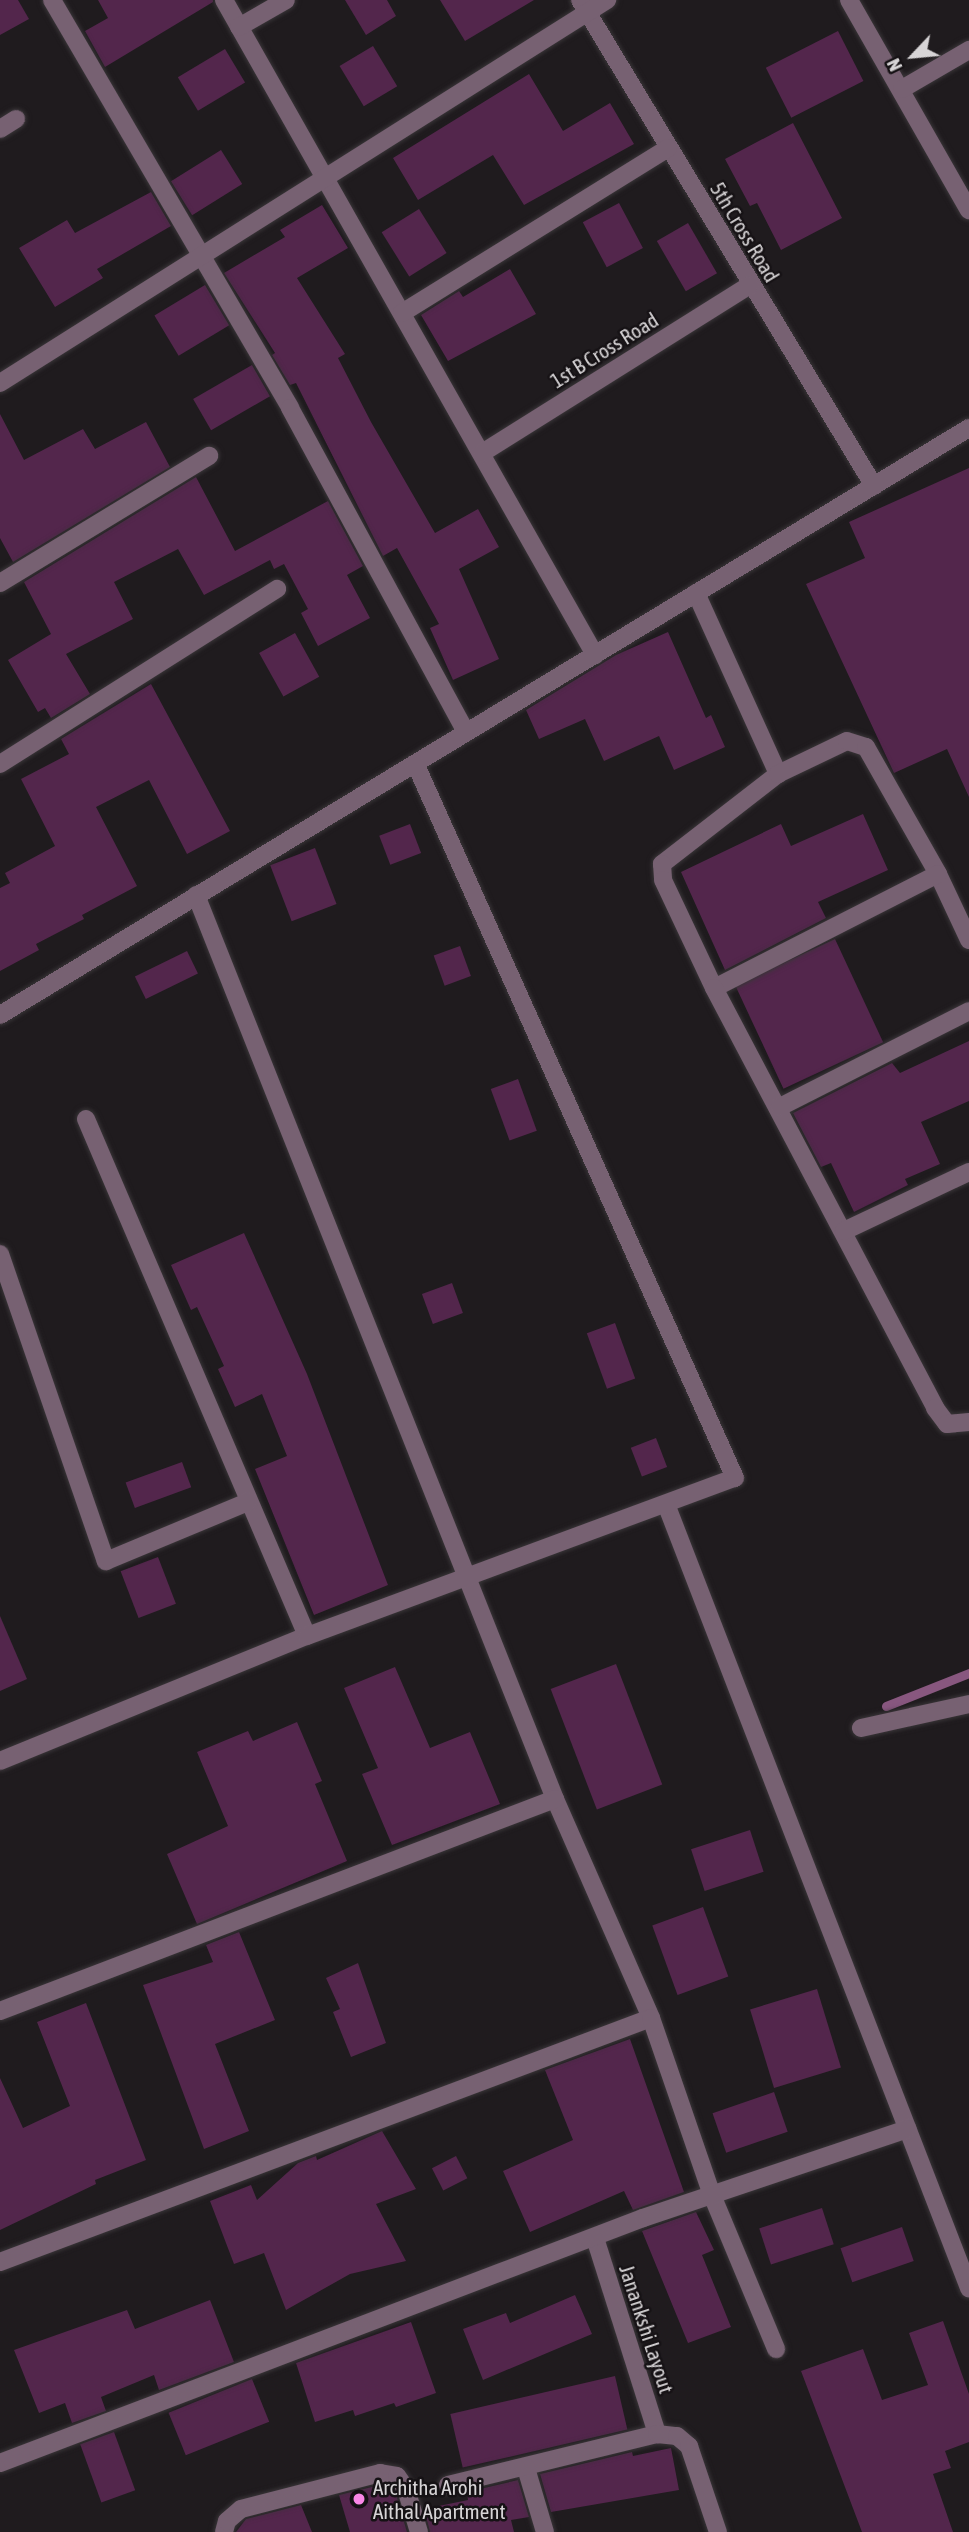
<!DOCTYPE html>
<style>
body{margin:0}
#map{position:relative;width:969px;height:2532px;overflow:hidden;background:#1f1b1e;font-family:"Asap Condensed",sans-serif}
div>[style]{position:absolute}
.stream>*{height:9px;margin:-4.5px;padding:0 4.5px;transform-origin:4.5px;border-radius:4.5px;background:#88577f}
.building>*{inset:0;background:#53264c;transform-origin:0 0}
.roads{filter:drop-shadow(0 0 2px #393538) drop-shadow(0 0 2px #393538)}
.minor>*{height:18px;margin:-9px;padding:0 9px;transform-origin:9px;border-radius:9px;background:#776172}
.dots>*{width:19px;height:19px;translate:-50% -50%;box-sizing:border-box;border:4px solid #161215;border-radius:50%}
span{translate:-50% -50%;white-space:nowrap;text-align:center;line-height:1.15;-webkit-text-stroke:5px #161215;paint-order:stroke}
.street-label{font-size:21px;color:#d7d4d6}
.poi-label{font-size:21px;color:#d7d4d6}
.left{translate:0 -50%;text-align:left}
.north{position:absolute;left:878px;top:21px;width:70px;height:70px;-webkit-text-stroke:5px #161215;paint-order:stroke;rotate:244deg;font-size:19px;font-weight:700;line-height:28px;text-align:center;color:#d7d4d6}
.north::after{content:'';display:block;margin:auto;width:24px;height:32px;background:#d7d4d6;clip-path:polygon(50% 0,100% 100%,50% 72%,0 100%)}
</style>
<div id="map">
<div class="stream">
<div style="left:886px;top:1706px;width:89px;rotate:-21.7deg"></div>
</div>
<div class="building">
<div style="clip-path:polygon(0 0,18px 0,29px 19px,0 35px)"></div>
<div style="clip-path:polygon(98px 0,213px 0,213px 2px,105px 67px,85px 31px,108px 18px)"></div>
<div style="clip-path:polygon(345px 0,387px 0,396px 16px,366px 35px)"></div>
<div style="clip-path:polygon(440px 0,534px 0,465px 41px)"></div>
<div style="left:838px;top:31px;width:56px;height:81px;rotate:63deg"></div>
<div style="left:373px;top:46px;width:47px;height:39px;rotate:59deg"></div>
<div style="left:225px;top:49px;width:39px;height:55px;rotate:59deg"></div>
<div style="clip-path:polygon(529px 74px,563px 131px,610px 103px,634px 144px,524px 205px,493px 155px,418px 200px,393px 158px)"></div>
<div style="clip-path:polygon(793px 123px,842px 218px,781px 250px,757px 203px,750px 206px,725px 159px)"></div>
<div style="left:221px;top:150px;width:40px;height:59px;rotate:58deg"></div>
<div style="clip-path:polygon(151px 192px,171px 226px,97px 269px,103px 278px,55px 307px,19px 248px,67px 220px,75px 233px)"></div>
<div style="left:619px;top:203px;width:51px;height:41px;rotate:62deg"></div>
<div style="clip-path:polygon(322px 205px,348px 248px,297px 278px,345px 354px,338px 358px,371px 422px,435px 533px,478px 509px,499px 547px,459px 569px,499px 659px,453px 680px,430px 628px,439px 624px,397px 548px,383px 556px,296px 383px,290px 385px,272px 355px,275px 353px,224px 273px,285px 237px,280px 230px)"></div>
<div style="left:419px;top:209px;width:52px;height:44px;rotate:58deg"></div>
<div style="left:688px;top:223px;width:58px;height:36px;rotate:60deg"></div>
<div style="clip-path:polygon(510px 269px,536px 314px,448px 361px,421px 315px,459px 291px,463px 297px)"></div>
<div style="left:205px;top:285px;width:47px;height:59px;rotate:59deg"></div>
<div style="left:252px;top:365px;width:36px;height:68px;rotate:60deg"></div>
<div style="clip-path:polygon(0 414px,24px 460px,83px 429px,95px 449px,146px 422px,170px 467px,13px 562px,0 538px)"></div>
<div style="clip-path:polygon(969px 468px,969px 797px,947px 749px,894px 773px,806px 584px,865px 558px,849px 522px)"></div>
<div style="clip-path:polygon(196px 477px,235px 551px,328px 501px,363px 566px,347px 575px,370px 618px,318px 646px,301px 613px,308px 609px,284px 564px,274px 569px,270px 560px,204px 595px,178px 549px,114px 582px,133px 619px,66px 654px,90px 694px,51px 718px,45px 708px,38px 712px,8px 660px,51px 634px,24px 582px)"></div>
<div style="clip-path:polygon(668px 632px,706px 718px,711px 715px,725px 747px,674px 770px,659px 736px,604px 761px,585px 719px,539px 739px,526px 710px,616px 655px)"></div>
<div style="left:295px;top:633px;width:50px;height:41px;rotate:61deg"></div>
<div style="clip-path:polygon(151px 684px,230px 831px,187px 854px,149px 780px,96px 807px,137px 886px,82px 915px,84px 919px,36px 944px,39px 950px,0 971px,0 888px,10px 883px,5px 873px,55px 846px,21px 779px,69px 754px,61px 739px)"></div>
<div style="clip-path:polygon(863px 814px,888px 870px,818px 902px,826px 918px,725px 970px,681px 872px,781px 824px,791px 846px)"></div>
<div style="left:410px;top:824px;width:31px;height:33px;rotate:69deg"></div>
<div style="left:315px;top:848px;width:60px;height:48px;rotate:69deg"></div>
<div style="left:835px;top:939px;width:114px;height:110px;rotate:65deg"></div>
<div style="left:460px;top:946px;width:32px;height:28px;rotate:70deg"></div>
<div style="left:187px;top:951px;width:25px;height:58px;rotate:64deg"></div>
<div style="clip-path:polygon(969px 1041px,969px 1101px,921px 1122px,940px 1164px,905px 1179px,908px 1185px,854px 1212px,831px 1163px,821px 1167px,793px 1113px,892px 1063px,900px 1073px)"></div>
<div style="left:518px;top:1079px;width:55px;height:29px;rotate:70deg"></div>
<div style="clip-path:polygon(244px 1233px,307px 1374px,388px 1585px,314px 1615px,255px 1469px,287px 1456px,262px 1394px,235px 1407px,218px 1369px,224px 1366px,197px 1307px,191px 1310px,171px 1265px)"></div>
<div style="left:452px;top:1283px;width:32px;height:32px;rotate:70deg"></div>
<div style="left:615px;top:1323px;width:59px;height:30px;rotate:70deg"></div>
<div style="left:656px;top:1438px;width:31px;height:27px;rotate:69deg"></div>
<div style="left:182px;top:1462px;width:27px;height:60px;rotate:70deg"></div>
<div style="left:158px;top:1557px;width:50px;height:40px;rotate:69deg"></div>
<div style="clip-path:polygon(0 1616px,27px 1679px,0 1691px)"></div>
<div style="left:616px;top:1664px;width:129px;height:70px;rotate:69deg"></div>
<div style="clip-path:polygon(395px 1667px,430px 1748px,470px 1732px,500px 1804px,392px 1845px,362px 1774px,378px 1768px,344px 1688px)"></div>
<div style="clip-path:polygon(297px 1722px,322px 1781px,315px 1784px,347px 1861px,197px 1924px,167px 1854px,228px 1826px,197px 1752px,248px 1731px,253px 1741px)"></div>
<div style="left:750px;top:1830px;width:44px;height:62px;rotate:72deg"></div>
<div style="left:703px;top:1907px;width:74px;height:54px;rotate:70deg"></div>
<div style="clip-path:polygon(239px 1932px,275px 2020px,215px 2044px,249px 2131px,204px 2149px,143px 1985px,213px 1962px,206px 1945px)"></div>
<div style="clip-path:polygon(358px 1963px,386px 2043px,351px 2057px,333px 2012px,340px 2009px,326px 1978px)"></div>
<div style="left:817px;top:1989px;width:82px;height:70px;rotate:73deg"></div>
<div style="clip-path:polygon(86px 2003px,146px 2160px,95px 2180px,96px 2184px,0 2230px,0 2078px,23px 2128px,70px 2106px,37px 2022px)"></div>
<div style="clip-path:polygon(630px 2039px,684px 2192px,633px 2210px,624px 2191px,530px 2232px,503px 2171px,573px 2140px,545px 2070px)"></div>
<div style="left:774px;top:2092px;width:42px;height:65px;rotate:71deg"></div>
<div style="clip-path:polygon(382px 2131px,416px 2189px,376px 2204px,406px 2261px,350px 2274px,286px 2310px,264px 2253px,234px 2264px,210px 2201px,251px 2185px,257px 2200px,298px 2163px,316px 2156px,317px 2160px)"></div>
<div style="left:456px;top:2156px;width:25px;height:27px;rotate:63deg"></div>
<div style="left:822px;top:2208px;width:38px;height:66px;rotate:72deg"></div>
<div style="clip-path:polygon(696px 2212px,714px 2250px,702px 2255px,731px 2327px,688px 2343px,642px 2231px)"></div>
<div style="left:902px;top:2227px;width:36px;height:65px;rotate:71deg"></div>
<div style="clip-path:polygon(575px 2295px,592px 2334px,483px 2380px,463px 2329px,506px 2313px,510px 2323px)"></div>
<div style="clip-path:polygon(210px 2300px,234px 2362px,159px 2390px,154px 2375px,101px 2397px,106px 2411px,72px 2423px,65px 2403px,39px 2413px,14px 2350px,127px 2310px,135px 2329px)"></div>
<div style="clip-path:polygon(943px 2321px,969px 2394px,969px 2442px,945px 2451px,951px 2468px,933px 2474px,953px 2532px,862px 2532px,801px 2371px,863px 2349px,882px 2400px,928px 2385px,909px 2333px)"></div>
<div style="clip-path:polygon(411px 2322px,436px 2393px,396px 2407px,394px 2403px,355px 2416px,353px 2410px,315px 2422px,296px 2363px)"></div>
<div style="left:615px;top:2376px;width:55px;height:169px;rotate:77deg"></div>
<div style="left:252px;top:2379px;width:46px;height:90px;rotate:68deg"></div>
<div style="left:114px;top:2432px;width:62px;height:36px;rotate:70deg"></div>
<div style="clip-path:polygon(671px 2448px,679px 2490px,551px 2512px,540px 2474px,632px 2452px,633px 2456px)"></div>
<div style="clip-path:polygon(518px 2480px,529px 2517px,511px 2520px,514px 2532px,430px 2532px,424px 2509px,468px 2500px,467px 2492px)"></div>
<div style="clip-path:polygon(380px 2485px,390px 2486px,396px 2494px,407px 2532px,350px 2532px,339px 2495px)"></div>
<div style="clip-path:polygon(301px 2505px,312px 2532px,236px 2532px,246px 2519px)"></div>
</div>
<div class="roads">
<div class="minor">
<div style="left:52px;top:0;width:472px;rotate:59.7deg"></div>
<div style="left:290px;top:408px;width:369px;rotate:61.5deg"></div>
<div style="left:224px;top:0;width:753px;rotate:60.47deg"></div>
<div style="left:580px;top:0;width:568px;rotate:58.83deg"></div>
<div style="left:849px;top:0;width:242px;rotate:60.3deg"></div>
<div style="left:239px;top:27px;width:54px;rotate:-29.9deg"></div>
<div style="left:902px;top:89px;width:78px;rotate:-30.2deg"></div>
<div style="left:0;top:129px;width:19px;rotate:-32deg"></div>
<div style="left:402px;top:313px;width:313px;rotate:-31.8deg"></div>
<div style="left:0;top:383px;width:718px;rotate:-32.25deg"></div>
<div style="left:482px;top:453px;width:316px;rotate:-32.1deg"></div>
<div style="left:0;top:583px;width:245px;rotate:-31.3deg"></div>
<div style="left:696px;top:593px;width:199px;rotate:65.6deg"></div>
<div style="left:778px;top:774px;width:147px;rotate:142.2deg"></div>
<div style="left:662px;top:864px;width:16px;rotate:86deg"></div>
<div style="left:663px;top:880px;width:119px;rotate:64.7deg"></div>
<div style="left:0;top:764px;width:328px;rotate:-32.3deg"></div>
<div style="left:778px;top:774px;width:76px;rotate:-25.6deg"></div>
<div style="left:847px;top:741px;width:20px;rotate:18deg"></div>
<div style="left:866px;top:747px;width:146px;rotate:60.4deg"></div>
<div style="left:938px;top:874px;width:73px;rotate:64.8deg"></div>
<div style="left:938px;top:874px;width:251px;rotate:153deg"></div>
<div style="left:714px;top:988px;width:475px;rotate:62.2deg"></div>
<div style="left:935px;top:1408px;width:20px;rotate:53deg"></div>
<div style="left:947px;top:1424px;width:22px;rotate:-5deg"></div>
<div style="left:196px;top:895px;width:973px;rotate:68.34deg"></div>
<div style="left:555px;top:1799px;width:239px;rotate:66.3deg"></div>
<div style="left:0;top:1015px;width:1133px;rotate:-31.21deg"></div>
<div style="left:780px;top:1107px;width:212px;rotate:-26.9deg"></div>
<div style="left:86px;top:1119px;width:562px;rotate:66.85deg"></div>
<div style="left:844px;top:1231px;width:138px;rotate:-25.3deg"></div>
<div style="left:0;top:1254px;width:325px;rotate:71deg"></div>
<div style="left:106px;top:1561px;width:154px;rotate:-22.6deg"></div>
<div style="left:666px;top:1504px;width:841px;rotate:68.87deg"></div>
<div style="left:861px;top:1728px;width:111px;rotate:-12.5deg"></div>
<div style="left:0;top:1761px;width:331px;rotate:-22.2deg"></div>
<div style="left:307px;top:1636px;width:456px;rotate:-20.3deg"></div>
<div style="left:735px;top:1478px;width:783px;rotate:-114.11deg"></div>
<div style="left:0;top:2011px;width:594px;rotate:-20.91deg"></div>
<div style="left:595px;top:2238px;width:206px;rotate:72.4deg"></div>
<div style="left:0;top:2262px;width:695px;rotate:-20.55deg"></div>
<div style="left:651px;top:2018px;width:187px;rotate:71deg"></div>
<div style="left:712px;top:2195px;width:167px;rotate:67.4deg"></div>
<div style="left:0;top:2463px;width:688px;rotate:-20.86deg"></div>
<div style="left:643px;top:2218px;width:279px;rotate:-18.6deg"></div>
<div style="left:526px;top:2468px;width:67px;rotate:73.5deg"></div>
<div style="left:448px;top:2485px;width:215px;rotate:-13.7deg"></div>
<div style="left:657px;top:2434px;width:20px;rotate:6deg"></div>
<div style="left:677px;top:2436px;width:16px;rotate:40deg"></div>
<div style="left:689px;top:2446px;width:91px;rotate:71.4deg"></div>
<div style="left:224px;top:2532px;width:11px;rotate:-75deg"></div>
<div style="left:227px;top:2521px;width:18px;rotate:-41deg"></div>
<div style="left:241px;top:2509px;width:144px;rotate:-14.5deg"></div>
<div style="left:380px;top:2473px;width:17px;rotate:10deg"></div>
<div style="left:397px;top:2476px;width:16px;rotate:55deg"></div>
<div style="left:406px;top:2489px;width:45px;rotate:73.2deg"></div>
</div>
</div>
<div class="dots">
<div style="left:359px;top:2499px;background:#fa87e7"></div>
</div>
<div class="street-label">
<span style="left:745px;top:232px;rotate:59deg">5th Cross Road</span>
<span style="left:604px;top:350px;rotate:-32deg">1st B Cross Road</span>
<span style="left:647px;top:2329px;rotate:72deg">Janankshi Layout</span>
</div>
<div class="poi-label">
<span class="left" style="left:373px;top:2499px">Architha Arohi<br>Aithal Apartment</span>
</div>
<div class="north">N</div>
</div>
